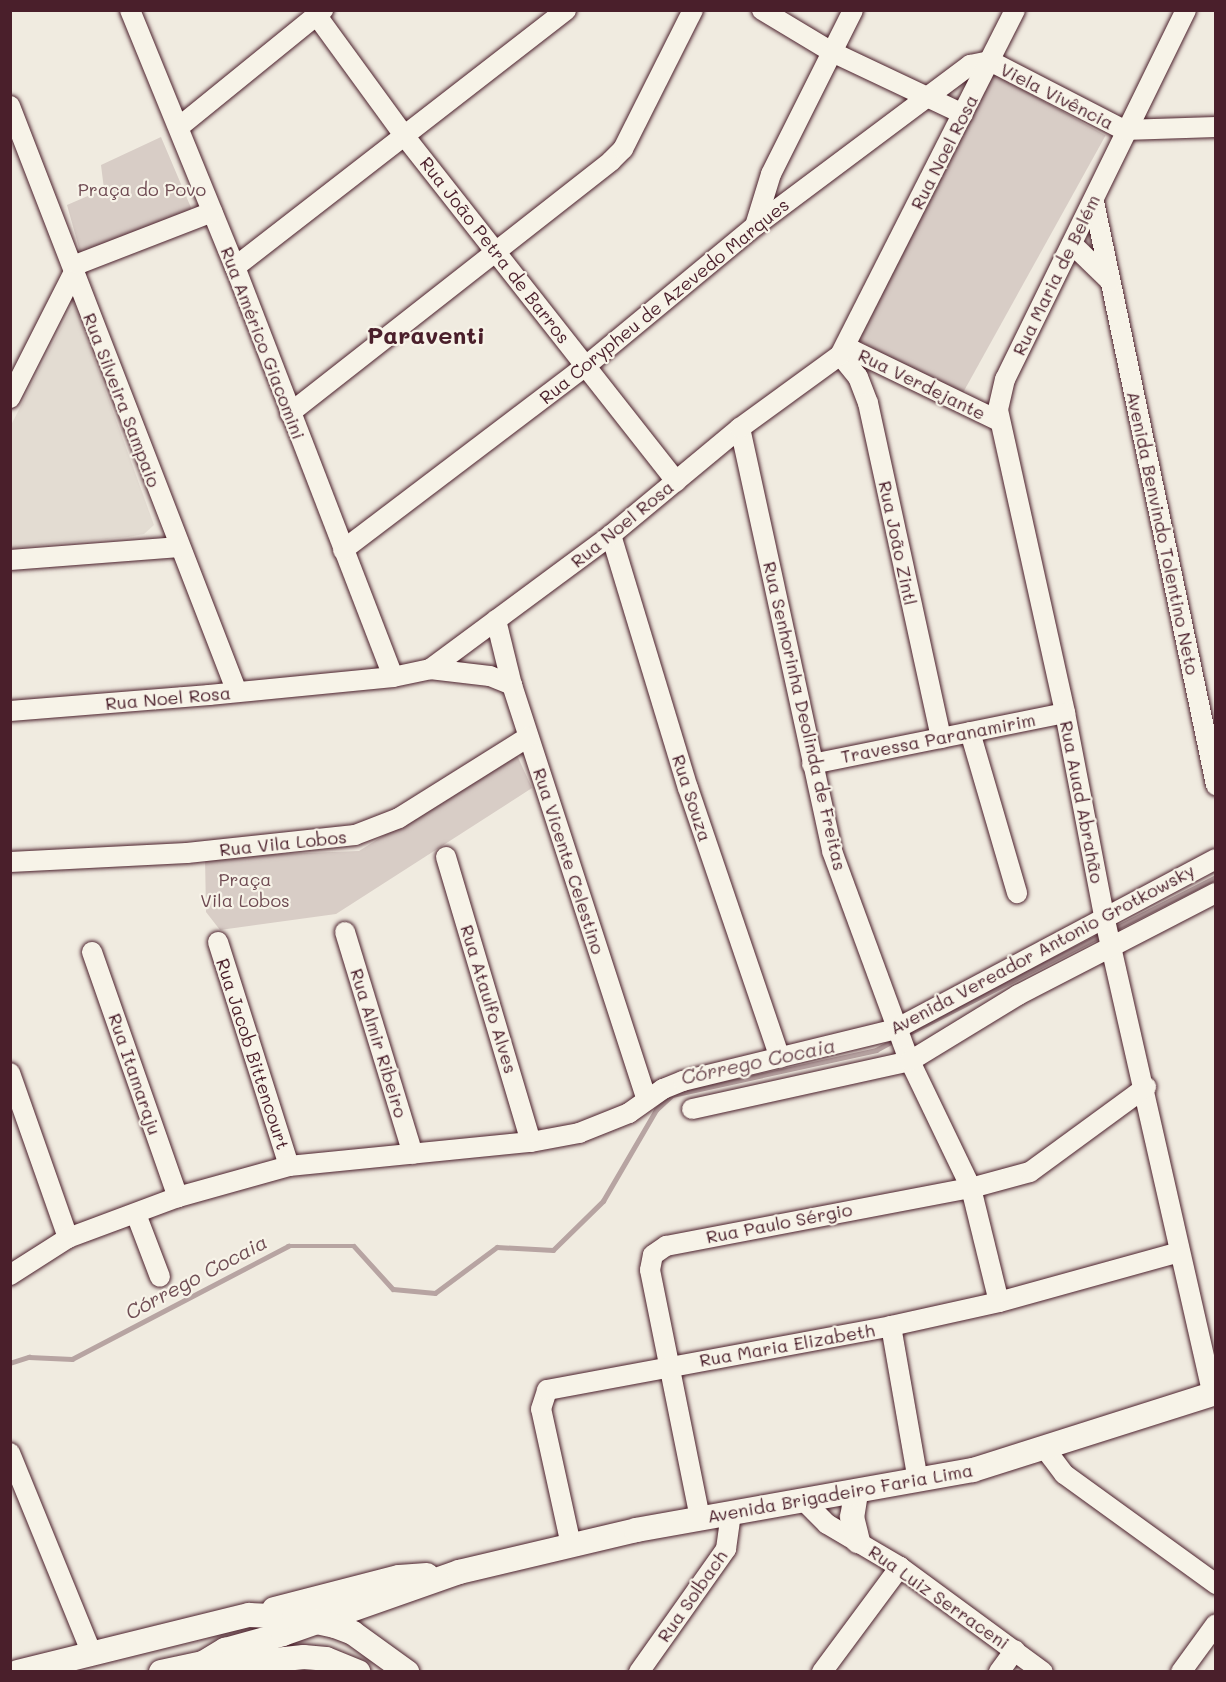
<!DOCTYPE html>
<meta charset="utf-8">
<style>
body{margin:0}
#map{position:relative;width:1226px;height:1682px;overflow:hidden;background:#f0ebe0;font-family:Mali,sans-serif}
div>[style]{position:absolute}
.built>*{inset:0;background:#e3dcd2}
.green>*{inset:0;background:#d8cdc6;transform-origin:0 0}
.stream>*{height:4.5px;margin:-2.25px;padding:0 2.25px;transform-origin:2.25px;border-radius:2.25px;background:#b7a4a2}
.roads{filter:drop-shadow(0 0 2px #4a1f2b) drop-shadow(0 0 2px #4a1f2b)}
.minor>*{height:20px;margin:-10px;padding:0 10px;transform-origin:10px;border-radius:10px;background:#f7f3e8}
.major>*{height:24px;margin:-12px;padding:0 12px;transform-origin:12px;border-radius:12px;background:#f7f3e8}
span{translate:-50% -50%;white-space:nowrap;text-align:center;line-height:1.15;-webkit-text-stroke:4.5px #f7f3e8;paint-order:stroke}
.street-label{font-size:18px;color:#4a1f2b}
.park-label{font-size:18px;color:#6e4a52}
.water-label{font-size:20px;color:#704e55;font-style:italic}
.district-label{font-size:24px;color:#4a1f2b;font-weight:700}
.frame{position:absolute;inset:0;border:12px solid #4a1f2b;pointer-events:none}
</style>
<div id="map">
<div class="built">
<div style="clip-path:polygon(74px 303px,154px 525px,144px 534px,128px 537px,11px 548px,11px 425px)"></div>
</div>
<div class="green">
<div style="left:991px;top:72px;width:131px;height:299px;rotate:29deg"></div>
<div style="clip-path:polygon(161px 137px,192px 210px,81px 255px,67px 205px,104px 189px,101px 165px)"></div>
<div style="clip-path:polygon(516px 753px,532px 788px,336px 914px,220px 930px,206px 912px,205px 857px,359px 851px)"></div>
</div>
<div class="stream">
<div style="left:1114px;top:929px;width:114px;rotate:-27deg"></div>
<div style="left:905px;top:1035px;width:222px;rotate:-27deg"></div>
<div style="left:10px;top:1363px;width:20px;rotate:-18deg"></div>
<div style="left:29px;top:1357px;width:43px;rotate:2.7deg"></div>
<div style="left:72px;top:1359px;width:244px;rotate:-27.6deg"></div>
<div style="left:288px;top:1246px;width:66px"></div>
<div style="left:354px;top:1246px;width:58px;rotate:47.8deg"></div>
<div style="left:393px;top:1289px;width:42px;rotate:5.4deg"></div>
<div style="left:435px;top:1293px;width:77px;rotate:-36.6deg"></div>
<div style="left:497px;top:1247px;width:56px;rotate:3.1deg"></div>
<div style="left:553px;top:1250px;width:70px;rotate:-44.4deg"></div>
<div style="left:603px;top:1201px;width:105px;rotate:-59.8deg"></div>
<div style="left:656px;top:1110px;width:22px;rotate:-43deg"></div>
<div style="left:672px;top:1095px;width:209px;rotate:-12.4deg"></div>
<div style="left:876px;top:1050px;width:21px;rotate:-28deg"></div>
</div>
<div class="roads">
<div class="minor">
<div style="left:130px;top:10px;width:278px;rotate:67.8deg"></div>
<div style="left:235px;top:267px;width:439px;rotate:68.9deg"></div>
<div style="left:762px;top:10px;width:82px;rotate:31deg"></div>
<div style="left:832px;top:52px;width:145px;rotate:25.3deg"></div>
<div style="left:1186px;top:10px;width:411px;rotate:116.1deg"></div>
<div style="left:1005px;top:379px;width:32px;rotate:103deg"></div>
<div style="left:998px;top:410px;width:310px;rotate:77.5deg"></div>
<div style="left:1065px;top:713px;width:207px;rotate:79.1deg"></div>
<div style="left:1104px;top:916px;width:490px;rotate:77.2deg"></div>
<div style="left:317px;top:16px;width:151px;rotate:53.9deg"></div>
<div style="left:406px;top:138px;width:437px;rotate:51.8deg"></div>
<div style="left:10px;top:106px;width:628px;rotate:68.83deg"></div>
<div style="left:179px;top:127px;width:186px;rotate:-39.1deg"></div>
<div style="left:1094px;top:202px;width:596px;rotate:78.18deg"></div>
<div style="left:755px;top:226px;width:54px;rotate:-72.9deg"></div>
<div style="left:771px;top:174px;width:183px;rotate:-63.4deg"></div>
<div style="left:1072px;top:244px;width:53px;rotate:44.2deg"></div>
<div style="left:235px;top:267px;width:419px;rotate:-37.8deg"></div>
<div style="left:846px;top:347px;width:170px;rotate:25.8deg"></div>
<div style="left:840px;top:355px;width:28px;rotate:51deg"></div>
<div style="left:858px;top:377px;width:28px;rotate:69deg"></div>
<div style="left:868px;top:403px;width:343px;rotate:77.7deg"></div>
<div style="left:10px;top:398px;width:150px;rotate:-63.1deg"></div>
<div style="left:78px;top:264px;width:144px;rotate:-21.2deg"></div>
<div style="left:290px;top:413px;width:408px;rotate:-38.1deg"></div>
<div style="left:611px;top:161px;width:17px;rotate:-45deg"></div>
<div style="left:623px;top:149px;width:156px;rotate:-63.3deg"></div>
<div style="left:740px;top:428px;width:433px;rotate:77.7deg"></div>
<div style="left:832px;top:851px;width:217px;rotate:69.8deg"></div>
<div style="left:907px;top:1055px;width:148px;rotate:64.3deg"></div>
<div style="left:971px;top:1188px;width:117px;rotate:76.2deg"></div>
<div style="left:611px;top:535px;width:264px;rotate:73.1deg"></div>
<div style="left:688px;top:788px;width:285px;rotate:71.2deg"></div>
<div style="left:343px;top:550px;width:306px;rotate:-37.2deg"></div>
<div style="left:587px;top:365px;width:218px;rotate:-39.6deg"></div>
<div style="left:755px;top:226px;width:269px;rotate:-36.8deg"></div>
<div style="left:970px;top:65px;width:20px;rotate:-11deg"></div>
<div style="left:990px;top:61px;width:151px;rotate:27.2deg"></div>
<div style="left:1124px;top:130px;width:92px;rotate:-1.9deg"></div>
<div style="left:10px;top:560px;width:170px;rotate:-4.4deg"></div>
<div style="left:496px;top:620px;width:67px;rotate:76.2deg"></div>
<div style="left:512px;top:685px;width:436px;rotate:72deg"></div>
<div style="left:430px;top:669px;width:60px;rotate:6.7deg"></div>
<div style="left:490px;top:676px;width:24px;rotate:22deg"></div>
<div style="left:10px;top:711px;width:200px;rotate:-4.6deg"></div>
<div style="left:209px;top:695px;width:185px;rotate:-5.6deg"></div>
<div style="left:393px;top:677px;width:38px;rotate:-12deg"></div>
<div style="left:430px;top:669px;width:225px;rotate:-36.5deg"></div>
<div style="left:611px;top:535px;width:168px;rotate:-39.7deg"></div>
<div style="left:740px;top:428px;width:124px;rotate:-36.1deg"></div>
<div style="left:840px;top:355px;width:387px;rotate:-63.1deg"></div>
<div style="left:970px;top:732px;width:168px;rotate:73.7deg"></div>
<div style="left:812px;top:764px;width:258px;rotate:-11.4deg"></div>
<div style="left:446px;top:857px;width:297px;rotate:73.4deg"></div>
<div style="left:10px;top:862px;width:177px;rotate:-2.9deg"></div>
<div style="left:187px;top:853px;width:169px;rotate:-6.1deg"></div>
<div style="left:355px;top:835px;width:47px;rotate:-21.1deg"></div>
<div style="left:399px;top:818px;width:152px;rotate:-32.1deg"></div>
<div style="left:345px;top:932px;width:232px;rotate:73deg"></div>
<div style="left:218px;top:942px;width:235px;rotate:72.4deg"></div>
<div style="left:92px;top:952px;width:260px;rotate:70.7deg"></div>
<div style="left:10px;top:1073px;width:175px;rotate:70.6deg"></div>
<div style="left:692px;top:1109px;width:223px;rotate:-12.4deg"></div>
<div style="left:910px;top:1061px;width:127px;rotate:-31.4deg"></div>
<div style="left:1018px;top:995px;width:223px;rotate:-27.3deg"></div>
<div style="left:136px;top:1214px;width:67px;rotate:69.1deg"></div>
<div style="left:10px;top:1275px;width:69px;rotate:-32.5deg"></div>
<div style="left:68px;top:1238px;width:117px;rotate:-20.4deg"></div>
<div style="left:178px;top:1197px;width:115px;rotate:-15.6deg"></div>
<div style="left:289px;top:1166px;width:243px;rotate:-5.7deg"></div>
<div style="left:531px;top:1142px;width:49px;rotate:-10.6deg"></div>
<div style="left:579px;top:1133px;width:54px;rotate:-21.8deg"></div>
<div style="left:629px;top:1113px;width:42px;rotate:-35.2deg"></div>
<div style="left:663px;top:1089px;width:22px;rotate:-22deg"></div>
<div style="left:683px;top:1081px;width:219px;rotate:-13.7deg"></div>
<div style="left:896px;top:1029px;width:362px;rotate:-28deg"></div>
<div style="left:891px;top:1326px;width:157px;rotate:80.1deg"></div>
<div style="left:1046px;top:1450px;width:30px;rotate:53deg"></div>
<div style="left:1064px;top:1474px;width:188px;rotate:35.9deg"></div>
<div style="left:10px;top:1453px;width:217px;rotate:67.8deg"></div>
<div style="left:806px;top:1503px;width:30px;rotate:45deg"></div>
<div style="left:827px;top:1524px;width:85px;rotate:30.5deg"></div>
<div style="left:900px;top:1567px;width:177px;rotate:36.3deg"></div>
<div style="left:700px;top:1518px;width:253px;rotate:-101.4deg"></div>
<div style="left:650px;top:1270px;width:15px;rotate:-79deg"></div>
<div style="left:653px;top:1255px;width:16px;rotate:-35deg"></div>
<div style="left:666px;top:1246px;width:310px;rotate:-10.8deg"></div>
<div style="left:971px;top:1188px;width:61px;rotate:-15.2deg"></div>
<div style="left:1030px;top:1172px;width:144px;rotate:-36.2deg"></div>
<div style="left:571px;top:1545px;width:139px;rotate:-102.4deg"></div>
<div style="left:541px;top:1409px;width:20px;rotate:-72deg"></div>
<div style="left:547px;top:1390px;width:350px;rotate:-10.5deg"></div>
<div style="left:891px;top:1326px;width:111px;rotate:-12.5deg"></div>
<div style="left:999px;top:1302px;width:187px;rotate:-15.5deg"></div>
<div style="left:639px;top:1672px;width:151px;rotate:-54.7deg"></div>
<div style="left:726px;top:1549px;width:35px;rotate:-82deg"></div>
<div style="left:822px;top:1672px;width:131px;rotate:-53.4deg"></div>
<div style="left:999px;top:1672px;width:27px;rotate:-54deg"></div>
<div style="left:1181px;top:1672px;width:59px;rotate:-53.9deg"></div>
</div>
<div class="major">
<div style="left:856px;top:1493px;width:24px;rotate:99deg"></div>
<div style="left:852px;top:1517px;width:25px;rotate:76deg"></div>
<div style="left:274px;top:1609px;width:129px;rotate:-14.4deg"></div>
<div style="left:399px;top:1577px;width:28px;rotate:-4deg"></div>
<div style="left:203px;top:1663px;width:26px;rotate:-31deg"></div>
<div style="left:225px;top:1650px;width:60px;rotate:-15.4deg"></div>
<div style="left:283px;top:1634px;width:187px;rotate:-19.4deg"></div>
<div style="left:459px;top:1572px;width:182px;rotate:-13.3deg"></div>
<div style="left:636px;top:1530px;width:342px;rotate:-10.1deg"></div>
<div style="left:973px;top:1470px;width:255px;rotate:-17.6deg"></div>
<div style="left:18px;top:1672px;width:238px;rotate:-13.9deg"></div>
<div style="left:249px;top:1615px;width:45px;rotate:2.5deg"></div>
<div style="left:294px;top:1617px;width:42px;rotate:12.4deg"></div>
<div style="left:335px;top:1626px;width:19px;rotate:21deg"></div>
<div style="left:353px;top:1633px;width:67px;rotate:35.8deg"></div>
<div style="left:161px;top:1672px;width:43px;rotate:-12.1deg"></div>
<div style="left:203px;top:1663px;width:25px;rotate:5deg"></div>
<div style="left:228px;top:1665px;width:76px;rotate:-6deg"></div>
<div style="left:304px;top:1657px;width:22px;rotate:5deg"></div>
<div style="left:326px;top:1659px;width:35px;rotate:22deg"></div>
</div>
</div>
<div class="street-label">
<span style="left:1057px;top:96px;rotate:27deg">Viela Vivência</span>
<span style="left:944px;top:152px;rotate:-63deg">Rua Noel Rosa</span>
<span style="left:495px;top:250px;rotate:52deg">Rua João Petra de Barros</span>
<span style="left:1056px;top:275px;rotate:-64deg">Rua Maria de Belém</span>
<span style="left:664px;top:301px;rotate:-39deg">Rua Corypheu de Azevedo Marques</span>
<span style="left:263px;top:343px;rotate:69deg">Rua Américo Giacomini</span>
<span style="left:922px;top:384px;rotate:26deg">Rua Verdejante</span>
<span style="left:122px;top:400px;rotate:69deg">Rua Silveira Sampaio</span>
<span style="left:622px;top:524px;rotate:-39deg">Rua Noel Rosa</span>
<span style="left:1163px;top:533px;rotate:78deg">Avenida Benvindo Tolentino Neto</span>
<span style="left:898px;top:543px;rotate:78deg">Rua João Zintl</span>
<span style="left:168px;top:698px;rotate:-5deg">Rua Noel Rosa</span>
<span style="left:805px;top:716px;rotate:77deg">Rua Senhorinha Deolinda de Freitas</span>
<span style="left:938px;top:738px;rotate:-11deg">Travessa Paranamirim</span>
<span style="left:692px;top:798px;rotate:72deg">Rua Souza</span>
<span style="left:1082px;top:802px;rotate:79deg">Rua Auad Abrahão</span>
<span style="left:283px;top:843px;rotate:-6deg">Rua Vila Lobos</span>
<span style="left:569px;top:861px;rotate:72deg">Rua Vicente Celestino</span>
<span style="left:1042px;top:949px;rotate:-28deg">Avenida Vereador Antonio Grotkowsky</span>
<span style="left:489px;top:999px;rotate:73deg">Rua Ataulfo Alves</span>
<span style="left:379px;top:1043px;rotate:73deg">Rua Almir Ribeiro</span>
<span style="left:253px;top:1054px;rotate:72deg">Rua Jacob Bittencourt</span>
<span style="left:135px;top:1074px;rotate:71deg">Rua Itamaraju</span>
<span style="left:779px;top:1223px;rotate:-11deg">Rua Paulo Sérgio</span>
<span style="left:787px;top:1345px;rotate:-10deg">Rua Maria Elizabeth</span>
<span style="left:840px;top:1493px;rotate:-10deg">Avenida Brigadeiro Faria Lima</span>
<span style="left:692px;top:1596px;rotate:-55deg">Rua Solbach</span>
<span style="left:939px;top:1597px;rotate:35deg">Rua Luiz Serraceni</span>
</div>
<div class="park-label">
<span style="left:142px;top:189px">Praça do Povo</span>
<span style="left:245px;top:890px">Praça<br>Vila Lobos</span>
</div>
<div class="water-label">
<span style="left:758px;top:1061px;rotate:-12deg">Córrego Cocaia</span>
<span style="left:196px;top:1277px;rotate:-28deg">Córrego Cocaia</span>
</div>
<div class="district-label">
<span style="left:426px;top:335px">Paraventi</span>
</div>
<div class="frame"></div>
</div>
